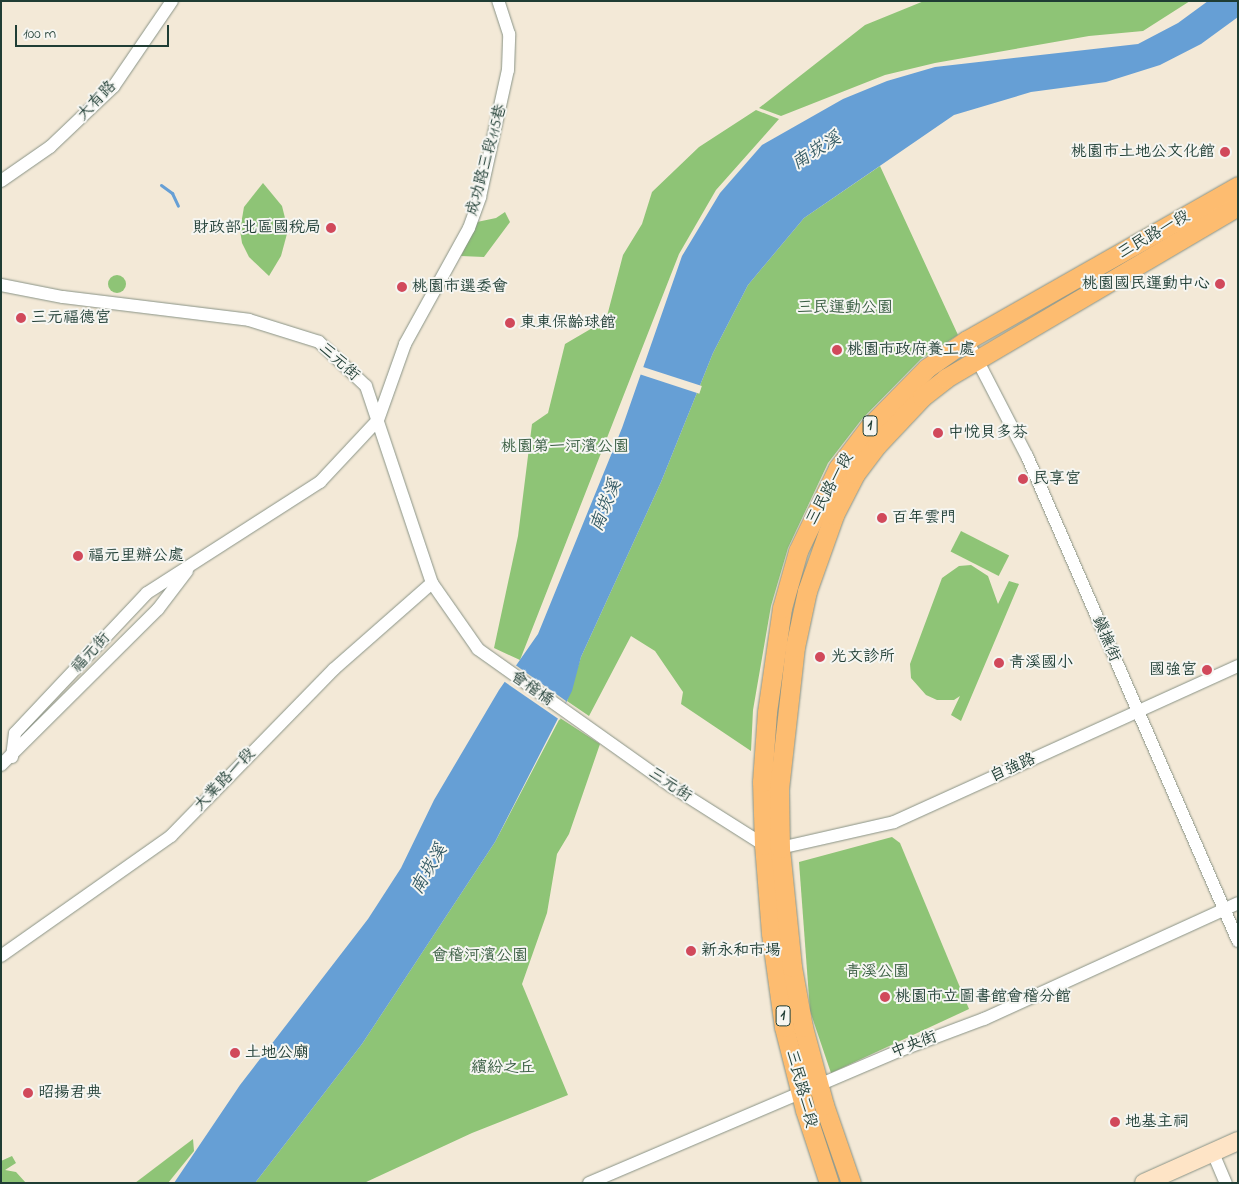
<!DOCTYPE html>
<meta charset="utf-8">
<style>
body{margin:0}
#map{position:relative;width:1239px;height:1184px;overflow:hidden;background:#f3e9d7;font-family:"Indie Flower","LXGW WenKai TC",sans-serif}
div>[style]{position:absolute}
.green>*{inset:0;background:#8ec476;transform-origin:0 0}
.round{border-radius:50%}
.water>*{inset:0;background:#669fd5}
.pier>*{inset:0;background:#f3e9d7;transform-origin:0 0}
.stream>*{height:3px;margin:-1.5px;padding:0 1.5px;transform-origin:1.5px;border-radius:1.5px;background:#669fd5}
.roads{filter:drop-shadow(0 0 1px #899386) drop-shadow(0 0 1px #899386)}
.street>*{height:12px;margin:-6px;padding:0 6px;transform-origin:6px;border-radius:6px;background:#fff}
.secondary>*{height:18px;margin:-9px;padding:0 9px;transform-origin:9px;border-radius:9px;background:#fee4c6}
.primary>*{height:19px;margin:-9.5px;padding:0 9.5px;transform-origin:9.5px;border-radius:9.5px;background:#fdbc70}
.dots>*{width:14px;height:14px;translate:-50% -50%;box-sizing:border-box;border:2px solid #f6f6f2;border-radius:50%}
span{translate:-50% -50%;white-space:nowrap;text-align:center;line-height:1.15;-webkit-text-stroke:4px #f6f6f2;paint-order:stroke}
.shield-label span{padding:1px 4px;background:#f6f6f2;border:1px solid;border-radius:4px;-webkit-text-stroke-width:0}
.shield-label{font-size:15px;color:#1f3d34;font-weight:700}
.street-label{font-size:16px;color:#1f3d34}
.poi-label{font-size:16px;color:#1f3d34}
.right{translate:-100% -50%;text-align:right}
.left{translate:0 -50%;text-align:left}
.park-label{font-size:16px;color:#3b5f44}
.water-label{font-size:18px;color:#345a64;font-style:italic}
.frame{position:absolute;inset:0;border:2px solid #1f3d34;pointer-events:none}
.scale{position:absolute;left:15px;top:25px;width:154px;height:22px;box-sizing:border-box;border:2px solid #1f3d34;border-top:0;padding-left:6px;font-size:15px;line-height:18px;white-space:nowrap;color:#1f3d34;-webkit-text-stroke:4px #f6f6f2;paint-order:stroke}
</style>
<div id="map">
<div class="green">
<div style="clip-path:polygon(924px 1px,1190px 1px,1143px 31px,1089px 36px,935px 63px,885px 75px,781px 116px,759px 108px,865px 25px)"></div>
<div style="clip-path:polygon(756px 110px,779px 119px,716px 190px,679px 254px,520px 660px,494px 648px,518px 536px,532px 424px,548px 413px,565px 344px,606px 320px,623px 255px,642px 224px,652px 192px,699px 147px)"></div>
<div style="clip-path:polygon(880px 166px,958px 335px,921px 359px,862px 419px,828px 463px,788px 548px,771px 606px,753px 710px,751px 751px,681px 704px,683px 692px,655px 651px,631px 636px,589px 716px,567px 701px,581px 657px,661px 482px,713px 353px,748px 285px,804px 218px)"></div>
<div style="clip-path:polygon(263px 183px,282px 206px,288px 230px,281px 256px,269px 276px,249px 257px,242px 243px,240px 230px,244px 207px)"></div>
<div style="clip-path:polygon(505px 212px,510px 222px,484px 257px,461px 256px,477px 222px,496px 218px)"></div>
<div class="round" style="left:108px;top:275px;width:18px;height:18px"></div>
<div style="left:961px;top:531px;width:54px;height:23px;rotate:27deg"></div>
<div style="clip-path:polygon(971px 565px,988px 576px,998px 604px,1009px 581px,1019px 584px,961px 721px,951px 715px,960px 696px,954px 700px,937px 700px,926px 695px,911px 678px,910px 664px,942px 578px,959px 566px)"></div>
<div style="clip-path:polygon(560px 718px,600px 744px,569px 834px,557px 854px,547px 913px,522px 984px,568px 1095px,472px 1133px,364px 1183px,255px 1183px,362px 1044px,495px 842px)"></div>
<div style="clip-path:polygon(892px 837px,900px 843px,969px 1009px,831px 1073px,810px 1011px,799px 862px)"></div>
<div style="clip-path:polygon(193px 1139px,194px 1151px,168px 1183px,135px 1183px)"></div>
<div style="clip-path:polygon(12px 1156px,16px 1163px,5px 1170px,16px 1172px,26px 1183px,1px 1183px,1px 1161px)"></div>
</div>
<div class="water">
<div style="clip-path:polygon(1208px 1px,1238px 1px,1238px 17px,1201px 44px,1160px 65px,1106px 82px,1031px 92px,954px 115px,804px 218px,748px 285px,713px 353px,661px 482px,581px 657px,572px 691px,495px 842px,362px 1044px,255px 1183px,174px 1183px,240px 1085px,368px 919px,401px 868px,434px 800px,499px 690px,538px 634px,622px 428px,682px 256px,720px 193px,762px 145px,843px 99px,887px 81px,935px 67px,1138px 44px,1178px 23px)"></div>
</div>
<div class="pier">
<div style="left:640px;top:366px;width:65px;height:8px;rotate:18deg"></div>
<div style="clip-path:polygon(514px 664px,566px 701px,560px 720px,502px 680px)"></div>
</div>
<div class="stream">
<div style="left:161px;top:185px;width:14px;rotate:36deg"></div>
<div style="left:172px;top:193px;width:14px;rotate:65deg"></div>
</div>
<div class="roads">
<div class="street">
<div style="left:1px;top:181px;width:60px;rotate:-34.8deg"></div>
<div style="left:50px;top:147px;width:88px;rotate:-43.6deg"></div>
<div style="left:114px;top:86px;width:103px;rotate:-55.7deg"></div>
<div style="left:1px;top:285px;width:63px;rotate:11deg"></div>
<div style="left:63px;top:297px;width:187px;rotate:7deg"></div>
<div style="left:249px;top:320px;width:73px;rotate:17.4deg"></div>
<div style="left:319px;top:342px;width:64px;rotate:43.1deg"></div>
<div style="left:366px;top:386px;width:208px;rotate:71.5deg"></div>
<div style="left:432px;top:583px;width:80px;rotate:55.1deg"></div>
<div style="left:478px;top:649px;width:237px;rotate:35.4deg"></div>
<div style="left:671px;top:786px;width:110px;rotate:32.4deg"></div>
<div style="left:764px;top:845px;width:16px;rotate:11deg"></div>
<div style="left:780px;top:848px;width:117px;rotate:-12.8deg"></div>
<div style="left:894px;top:822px;width:378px;rotate:-24.4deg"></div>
<div style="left:967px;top:340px;width:131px;rotate:62.7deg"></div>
<div style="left:1027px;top:456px;width:529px;rotate:66.49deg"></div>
<div style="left:12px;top:757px;width:24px;rotate:-83deg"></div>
<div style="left:15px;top:733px;width:192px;rotate:-46.7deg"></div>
<div style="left:147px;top:593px;width:206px;rotate:-32.7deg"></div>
<div style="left:320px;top:482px;width:85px;rotate:-46.9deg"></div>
<div style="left:378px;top:420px;width:81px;rotate:-70.4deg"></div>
<div style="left:405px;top:344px;width:132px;rotate:-61.1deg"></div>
<div style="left:469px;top:228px;width:33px;rotate:-70deg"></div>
<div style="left:480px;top:197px;width:130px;rotate:-77.6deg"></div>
<div style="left:508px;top:70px;width:36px;rotate:-88deg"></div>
<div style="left:509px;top:34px;width:35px;rotate:-108deg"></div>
<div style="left:1px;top:765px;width:221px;rotate:-44.8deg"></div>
<div style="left:158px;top:609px;width:48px;rotate:-52.7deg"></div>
<div style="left:1px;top:956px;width:208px;rotate:-35.2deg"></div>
<div style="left:171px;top:836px;width:233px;rotate:-45.7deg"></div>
<div style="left:334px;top:669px;width:130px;rotate:-41.3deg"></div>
<div style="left:1213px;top:1153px;width:33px;rotate:67deg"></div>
<div style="left:589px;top:1183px;width:339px;rotate:-23.1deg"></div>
<div style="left:901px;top:1050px;width:89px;rotate:-20.5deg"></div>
<div style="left:984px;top:1019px;width:279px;rotate:-24.5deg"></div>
</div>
<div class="secondary">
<div style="left:1144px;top:1183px;width:103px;rotate:-24.1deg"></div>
</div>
<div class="primary">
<div style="left:829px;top:1183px;width:77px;rotate:-108.2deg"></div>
<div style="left:805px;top:1110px;width:86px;rotate:-104.2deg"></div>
<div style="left:784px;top:1027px;width:95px;rotate:-97.9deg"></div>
<div style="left:771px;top:933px;width:88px;rotate:-94.5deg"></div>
<div style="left:764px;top:845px;width:63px;rotate:-91.8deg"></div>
<div style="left:762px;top:782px;width:70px;rotate:-85.9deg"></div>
<div style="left:767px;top:712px;width:105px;rotate:-81.8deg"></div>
<div style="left:782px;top:608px;width:59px;rotate:-74.3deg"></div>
<div style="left:798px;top:551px;width:92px;rotate:-64.3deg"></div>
<div style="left:838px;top:468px;width:53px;rotate:-52.7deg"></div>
<div style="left:870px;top:426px;width:81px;rotate:-45.5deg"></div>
<div style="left:927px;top:368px;width:49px;rotate:-35deg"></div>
<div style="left:967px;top:340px;width:312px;rotate:-29.6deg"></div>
<div style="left:851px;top:1183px;width:83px;rotate:-109.1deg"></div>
<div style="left:824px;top:1105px;width:81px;rotate:-105.1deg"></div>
<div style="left:803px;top:1027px;width:61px;rotate:-100.4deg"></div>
<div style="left:792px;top:967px;width:120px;rotate:-95.8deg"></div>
<div style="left:780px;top:848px;width:59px;rotate:-91deg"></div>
<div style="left:779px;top:789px;width:143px;rotate:-83.6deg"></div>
<div style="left:795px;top:647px;width:57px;rotate:-77.9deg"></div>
<div style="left:807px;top:591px;width:81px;rotate:-70.4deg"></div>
<div style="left:834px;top:515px;width:46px;rotate:-62.9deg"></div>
<div style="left:855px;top:474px;width:36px;rotate:-53deg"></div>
<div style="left:877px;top:445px;width:66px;rotate:-46.8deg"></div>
<div style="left:922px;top:397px;width:31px;rotate:-38deg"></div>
<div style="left:946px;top:378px;width:339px;rotate:-30.5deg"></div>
</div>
</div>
<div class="dots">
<div style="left:1225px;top:152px;background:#d1495b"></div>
<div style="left:331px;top:228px;background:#d1495b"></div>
<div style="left:1220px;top:284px;background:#d1495b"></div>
<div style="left:402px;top:287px;background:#d1495b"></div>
<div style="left:21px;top:318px;background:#d1495b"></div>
<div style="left:510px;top:323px;background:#d1495b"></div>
<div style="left:837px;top:350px;background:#d1495b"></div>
<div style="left:938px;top:433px;background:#d1495b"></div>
<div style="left:1023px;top:479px;background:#d1495b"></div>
<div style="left:882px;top:518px;background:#d1495b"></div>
<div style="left:78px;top:556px;background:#d1495b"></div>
<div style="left:820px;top:657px;background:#d1495b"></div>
<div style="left:999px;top:663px;background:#d1495b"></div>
<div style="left:1207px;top:670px;background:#d1495b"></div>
<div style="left:691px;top:951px;background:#d1495b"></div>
<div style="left:885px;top:997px;background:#d1495b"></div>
<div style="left:235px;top:1053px;background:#d1495b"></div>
<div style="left:28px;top:1093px;background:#d1495b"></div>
<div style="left:1115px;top:1122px;background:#d1495b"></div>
</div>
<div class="shield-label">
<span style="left:870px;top:426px">1</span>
<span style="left:783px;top:1016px">1</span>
</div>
<div class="street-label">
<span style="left:97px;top:101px;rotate:-46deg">大有路</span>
<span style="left:487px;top:160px;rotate:-75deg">成功路三段115巷</span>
<span style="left:1154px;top:235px;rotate:-30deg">三民路一段</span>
<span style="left:339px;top:362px;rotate:42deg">三元街</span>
<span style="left:830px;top:489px;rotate:-61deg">三民路一段</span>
<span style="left:1106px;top:639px;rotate:67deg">鎮撫街</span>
<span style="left:91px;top:653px;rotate:-47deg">福元街</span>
<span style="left:532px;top:689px;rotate:35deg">會稽橋</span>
<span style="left:1013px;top:768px;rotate:-24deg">自強路</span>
<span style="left:225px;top:780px;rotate:-46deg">大業路一段</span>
<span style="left:670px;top:785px;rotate:34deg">三元街</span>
<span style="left:914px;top:1045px;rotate:-21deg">中央街</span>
<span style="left:801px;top:1089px;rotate:75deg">三民路二段</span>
</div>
<div class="poi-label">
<span class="right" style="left:1215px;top:152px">桃園市土地公文化館</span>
<span class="right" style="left:321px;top:228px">財政部北區國稅局</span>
<span class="right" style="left:1210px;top:284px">桃園國民運動中心</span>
<span class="left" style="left:412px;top:287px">桃園市選委會</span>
<span class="left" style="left:31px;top:318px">三元福德宮</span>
<span class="left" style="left:520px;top:323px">東東保齡球館</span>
<span class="left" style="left:847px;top:350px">桃園市政府養工處</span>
<span class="left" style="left:948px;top:433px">中悅貝多芬</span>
<span class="left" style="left:1033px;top:479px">民享宮</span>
<span class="left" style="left:892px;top:518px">百年雲門</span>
<span class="left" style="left:88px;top:556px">福元里辦公處</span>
<span class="left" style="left:831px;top:657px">光文診所</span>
<span class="left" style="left:1009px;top:663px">青溪國小</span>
<span class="right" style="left:1197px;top:670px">國強宮</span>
<span class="left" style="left:701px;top:951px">新永和市場</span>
<span class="left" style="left:895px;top:997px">桃園市立圖書館會稽分館</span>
<span class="left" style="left:245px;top:1053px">土地公廟</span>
<span class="left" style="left:38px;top:1093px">昭揚君典</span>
<span class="left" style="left:1125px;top:1122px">地基主祠</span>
</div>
<div class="park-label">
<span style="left:845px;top:308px">三民運動公園</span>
<span style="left:565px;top:447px">桃園第一河濱公園</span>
<span style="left:480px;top:956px">會稽河濱公園</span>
<span style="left:877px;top:972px">青溪公園</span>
<span style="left:503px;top:1068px">繽紛之丘</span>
</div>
<div class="water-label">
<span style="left:817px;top:152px;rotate:-32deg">南崁溪</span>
<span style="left:607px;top:506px;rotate:-68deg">南崁溪</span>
<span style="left:430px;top:870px;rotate:-60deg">南崁溪</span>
</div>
<div class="frame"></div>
<div class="scale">100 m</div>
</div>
